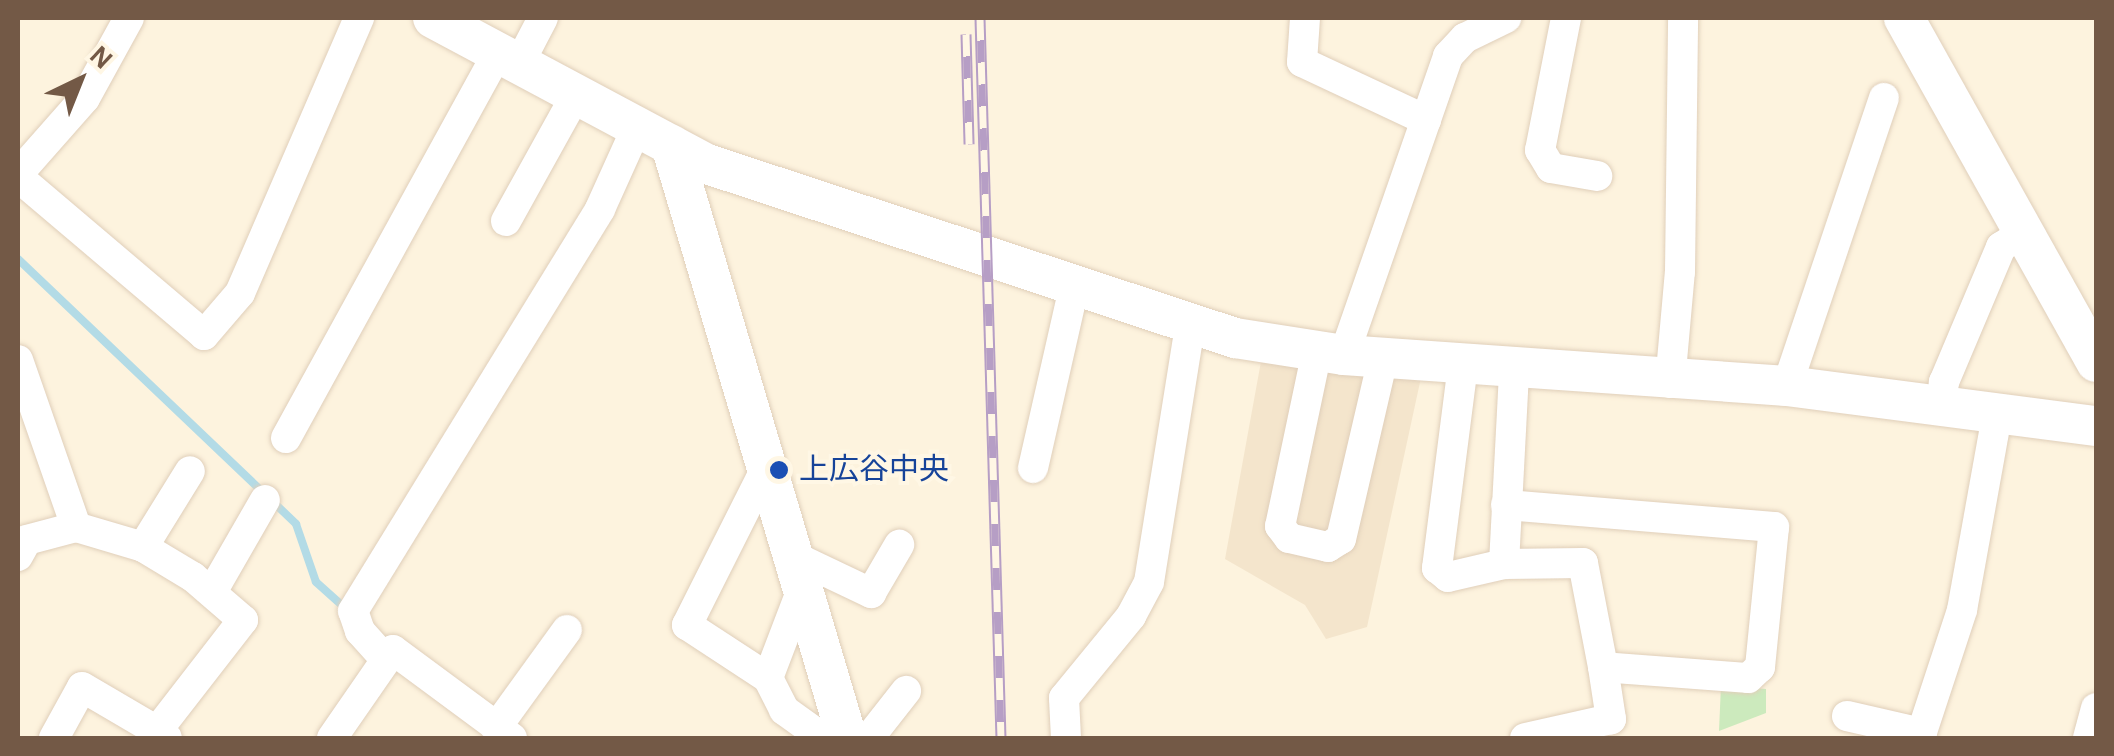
<!DOCTYPE html>
<meta charset="utf-8">
<style>
body{margin:0}
#map{position:relative;width:2114px;height:756px;overflow:hidden;background:#fdf3de;font-family:"Alegreya Sans","Noto Sans JP",sans-serif}
div>[style]{position:absolute}
.residential>*{inset:0;background:#f4e5cc}
.green>*{inset:0;background:#cceabd}
.stream>*{height:8px;margin:-4px;padding:0 4px;transform-origin:4px;border-radius:4px;background:#b3dbe6}
.roads{filter:drop-shadow(0 0 2px #e0cfba) drop-shadow(0 0 2px #e0cfba)}
.minor>*{height:30px;margin:-15px;padding:0 15px;transform-origin:15px;border-radius:15px;background:#fff}
.tertiary>*{height:40px;margin:-20px;padding:0 20px;transform-origin:20px;border-radius:20px;background:#fff}
.rail>*{height:11px;margin-top:-5.5px;transform-origin:0;background:repeating-linear-gradient(90deg,#fff7e5 0 22px,#b69ec5 0 44px);box-sizing:border-box;border-block:2px solid #b69ec5}
.dots>*{width:28px;height:28px;translate:-50% -50%;box-sizing:border-box;border:5px solid #fff7e5;border-radius:50%}
span{translate:-50% -50%;white-space:nowrap;text-align:center;line-height:1.15;-webkit-text-stroke:8px #fff7e5;paint-order:stroke}
.transit-label{font-size:30px;color:#164399}
.left{translate:0 -50%;text-align:left}
.frame{position:absolute;inset:0;border:20px solid #735946;pointer-events:none}
.north{position:absolute;left:30px;top:30px;width:100px;height:100px;-webkit-text-stroke:8px #fff7e5;paint-order:stroke;rotate:43deg;font-size:28px;font-weight:700;line-height:40px;text-align:center;color:#735946}
.north::after{content:'';display:block;margin:auto;width:35px;height:45px;background:#735946;clip-path:polygon(50% 0,100% 100%,50% 72%,0 100%)}
</style>
<div id="map">
<div class="residential">
<div style="clip-path:polygon(1262px 356px,1422px 373px,1367px 627px,1326px 639px,1305px 605px,1225px 559px)"></div>
</div>
<div class="green">
<div style="clip-path:polygon(1721px 685px,1766px 689px,1766px 713px,1719px 731px)"></div>
</div>
<div class="stream">
<div style="left:18px;top:259px;width:384px;rotate:43.6deg"></div>
<div style="left:296px;top:524px;width:61px;rotate:71deg"></div>
<div style="left:316px;top:582px;width:36px;rotate:42deg"></div>
</div>
<div class="roads">
<div class="minor">
<div style="left:1305px;top:18px;width:44px;rotate:93.9deg"></div>
<div style="left:1302px;top:62px;width:137px;rotate:25.1deg"></div>
<div style="left:1566px;top:18px;width:135px;rotate:101.1deg"></div>
<div style="left:1540px;top:150px;width:21px;rotate:59deg"></div>
<div style="left:1551px;top:168px;width:47px;rotate:9.9deg"></div>
<div style="left:521px;top:60px;width:47px;rotate:-62.4deg"></div>
<div style="left:18px;top:174px;width:101px;rotate:-48.6deg"></div>
<div style="left:85px;top:98px;width:91px;rotate:-61.2deg"></div>
<div style="left:18px;top:177px;width:244px;rotate:40.3deg"></div>
<div style="left:204px;top:335px;width:55px;rotate:-49.4deg"></div>
<div style="left:240px;top:293px;width:300px;rotate:-66.6deg"></div>
<div style="left:506px;top:221px;width:149px;rotate:-61deg"></div>
<div style="left:1317px;top:351px;width:179px;rotate:101.9deg"></div>
<div style="left:1280px;top:526px;width:15px;rotate:53deg"></div>
<div style="left:1289px;top:538px;width:40px;rotate:13deg"></div>
<div style="left:1328px;top:547px;width:15px;rotate:-32deg"></div>
<div style="left:1341px;top:539px;width:186px;rotate:-76.9deg"></div>
<div style="left:1344px;top:355px;width:317px;rotate:-70.8deg"></div>
<div style="left:1448px;top:56px;width:25px;rotate:-47deg"></div>
<div style="left:1465px;top:38px;width:46px;rotate:-26deg"></div>
<div style="left:18px;top:360px;width:177px;rotate:70.8deg"></div>
<div style="left:76px;top:527px;width:70px;rotate:16.6deg"></div>
<div style="left:143px;top:547px;width:58px;rotate:31deg"></div>
<div style="left:193px;top:577px;width:66px;rotate:40.7deg"></div>
<div style="left:243px;top:620px;width:140px;rotate:127.8deg"></div>
<div style="left:157px;top:731px;width:12px;rotate:35deg"></div>
<div style="left:1463px;top:365px;width:205px;rotate:97.3deg"></div>
<div style="left:1437px;top:568px;width:14px;rotate:39deg"></div>
<div style="left:1448px;top:577px;width:57px;rotate:-13.1deg"></div>
<div style="left:1504px;top:564px;width:79px;rotate:-0.7deg"></div>
<div style="left:1583px;top:563px;width:106px;rotate:79.1deg"></div>
<div style="left:1603px;top:667px;width:53px;rotate:81.3deg"></div>
<div style="left:1611px;top:719px;width:88px;rotate:167.5deg"></div>
<div style="left:1670px;top:383px;width:111px;rotate:-84.9deg"></div>
<div style="left:1680px;top:272px;width:254px;rotate:-89.3deg"></div>
<div style="left:1787px;top:386px;width:304px;rotate:-71.4deg"></div>
<div style="left:1942px;top:403px;width:21px;rotate:-85deg"></div>
<div style="left:1944px;top:382px;width:147px;rotate:-67.1deg"></div>
<div style="left:2001px;top:247px;width:27px;rotate:-33deg"></div>
<div style="left:286px;top:438px;width:444px;rotate:-61.2deg"></div>
<div style="left:766px;top:468px;width:176px;rotate:116.7deg"></div>
<div style="left:687px;top:625px;width:97px;rotate:33.2deg"></div>
<div style="left:768px;top:678px;width:36px;rotate:63deg"></div>
<div style="left:784px;top:710px;width:48px;rotate:35.7deg"></div>
<div style="left:1033px;top:468px;width:186px;rotate:-77.2deg"></div>
<div style="left:1506px;top:505px;width:269px;rotate:4.7deg"></div>
<div style="left:1774px;top:527px;width:141px;rotate:95.7deg"></div>
<div style="left:1760px;top:667px;width:16px;rotate:137deg"></div>
<div style="left:1748px;top:678px;width:145px;rotate:-175.7deg"></div>
<div style="left:143px;top:547px;width:89px;rotate:-58.3deg"></div>
<div style="left:791px;top:555px;width:89px;rotate:25.4deg"></div>
<div style="left:871px;top:593px;width:56px;rotate:-59.7deg"></div>
<div style="left:18px;top:556px;width:18px;rotate:-61deg"></div>
<div style="left:27px;top:540px;width:51px;rotate:-14.9deg"></div>
<div style="left:1504px;top:564px;width:194px;rotate:-87deg"></div>
<div style="left:212px;top:592px;width:106px;rotate:-60.1deg"></div>
<div style="left:768px;top:678px;width:95px;rotate:-69.1deg"></div>
<div style="left:1847px;top:716px;width:77px;rotate:12.8deg"></div>
<div style="left:496px;top:728px;width:121px;rotate:-54.1deg"></div>
<div style="left:54px;top:738px;width:58px;rotate:-61.2deg"></div>
<div style="left:82px;top:687px;width:87px;rotate:30.4deg"></div>
<div style="left:332px;top:738px;width:95px;rotate:-55.3deg"></div>
<div style="left:512px;top:738px;width:148px;rotate:-143.5deg"></div>
<div style="left:393px;top:650px;width:12px;rotate:125deg"></div>
<div style="left:386px;top:660px;width:39px;rotate:-132deg"></div>
<div style="left:360px;top:631px;width:21px;rotate:-109deg"></div>
<div style="left:353px;top:611px;width:472px;rotate:-58.4deg"></div>
<div style="left:600px;top:209px;width:92px;rotate:-65.7deg"></div>
<div style="left:869px;top:738px;width:60px;rotate:-51.8deg"></div>
<div style="left:1066px;top:738px;width:40px;rotate:-92.9deg"></div>
<div style="left:1064px;top:698px;width:106px;rotate:-50.7deg"></div>
<div style="left:1131px;top:616px;width:38px;rotate:-62deg"></div>
<div style="left:1149px;top:582px;width:259px;rotate:-80.9deg"></div>
<div style="left:1920px;top:738px;width:135px;rotate:-71.8deg"></div>
<div style="left:1962px;top:610px;width:203px;rotate:-79.8deg"></div>
<div style="left:2088px;top:738px;width:31px;rotate:-75deg"></div>
</div>
<div class="tertiary">
<div style="left:433px;top:18px;width:310px;rotate:28.1deg"></div>
<div style="left:707px;top:164px;width:556px;rotate:18.24deg"></div>
<div style="left:1235px;top:338px;width:110px;rotate:8.9deg"></div>
<div style="left:1344px;top:355px;width:444px;rotate:4deg"></div>
<div style="left:1787px;top:386px;width:312px;rotate:7.4deg"></div>
<div style="left:1904px;top:18px;width:394px;rotate:60.8deg"></div>
<div style="left:671px;top:145px;width:619px;rotate:73.47deg"></div>
</div>
</div>
<div class="rail">
<div style="left:980px;top:18px;width:720px;rotate:88.33deg"></div>
<div style="left:966px;top:34px;width:110px;rotate:88.4deg"></div>
</div>
<div class="dots">
<div style="left:779px;top:470px;background:#1a4fb4"></div>
</div>
<div class="transit-label">
<span class="left" style="left:799px;top:470px">上広谷中央</span>
</div>
<div class="frame"></div>
<div class="north">N</div>
</div>
